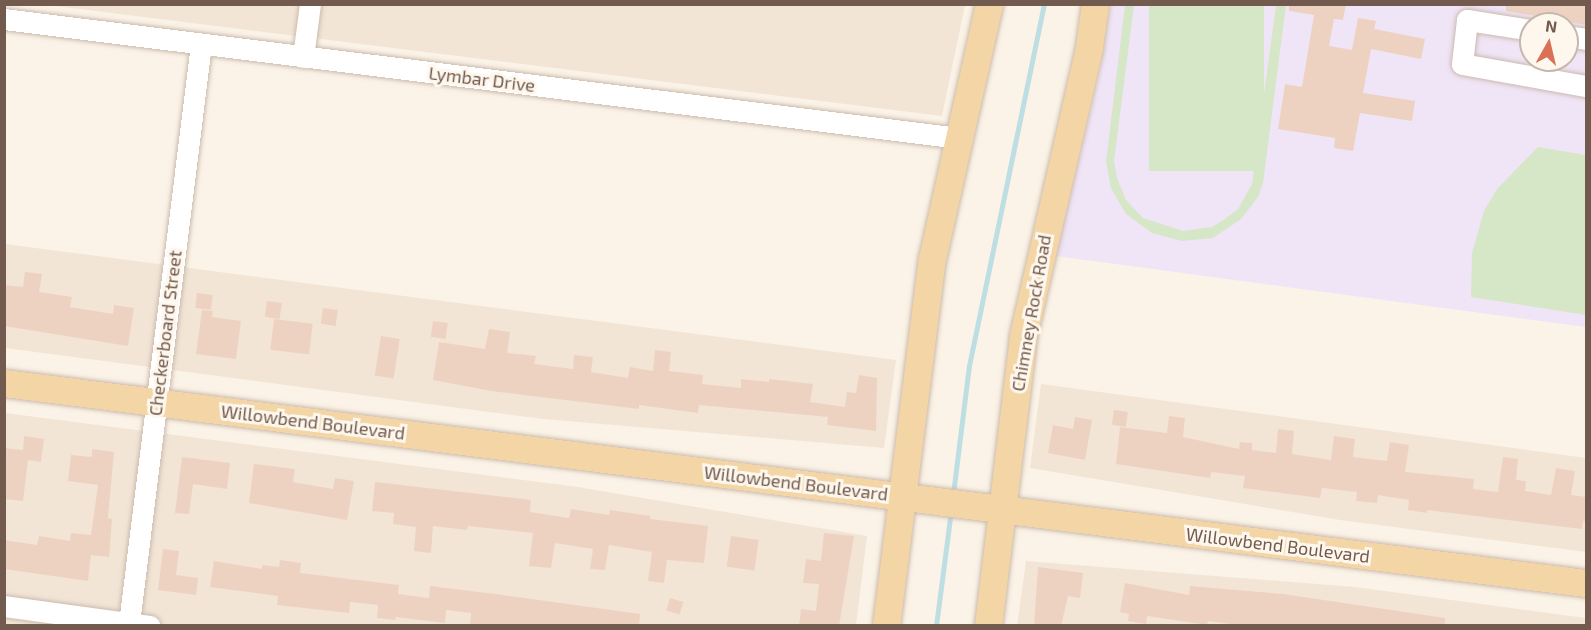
<!DOCTYPE html>
<style>
body{margin:0}
#map{position:relative;width:1591px;height:630px;overflow:hidden;background:#fbf3e7;font-family:"Exo 2",sans-serif}
div>[style]{position:absolute}
.residential>*{inset:0;background:#f2e5d6}
.education>*{inset:0;background:#f0e4f7}
.green>*{inset:0;background:#d5e7c7;transform-origin:0 0}
.stream>*{height:4.5px;margin:-2.25px;padding:0 2.25px;transform-origin:2.25px;border-radius:2.25px;background:#bddee3}
.building>*{inset:0;background:#eed2c1;transform-origin:0 0}
.roads{filter:drop-shadow(0 0 2px #ccbbae) drop-shadow(0 0 2px #ccbbae)}
.minor>*{height:21px;margin:-10.5px;padding:0 10.5px;transform-origin:10.5px;border-radius:10.5px;background:#fff}
.major>*{height:27px;margin:-13.5px;padding:0 13.5px;transform-origin:13.5px;border-radius:13.5px;background:#f4d5a5}
span{translate:-50% -50%;white-space:nowrap;text-align:center;line-height:1.15;-webkit-text-stroke:6px #fef7ed;paint-order:stroke}
.street-label{font-size:18px;color:#725a4e}
.frame{position:absolute;inset:0;border:6px solid #725a4e;pointer-events:none}
.north{position:absolute;left:1519px;top:12px;width:60px;height:60px;box-sizing:border-box;background:#fef7ed;border:2px solid #c6b8ad;border-radius:50%;rotate:8deg;font-size:16px;font-weight:700;line-height:24px;text-align:center;color:#725a4e}
.north::after{content:'';display:block;margin:auto;width:21px;height:27px;background:#da7157;clip-path:polygon(50% 0,100% 100%,50% 72%,0 100%)}
</style>
<div id="map">
<div class="residential">
<div style="clip-path:polygon(47px 5px,965px 5px,942px 116px)"></div>
<div style="clip-path:polygon(5px 244px,896px 360px,884px 448px,543px 419px,5px 348px)"></div>
<div style="clip-path:polygon(1041px 384px,1586px 458px,1586px 552px,1340px 520px,1030px 468px)"></div>
<div style="clip-path:polygon(5px 413px,578px 487px,867px 536px,856px 625px,5px 626px)"></div>
<div style="clip-path:polygon(1026px 561px,1355px 587px,1586px 618px,1586px 626px,1017px 626px)"></div>
</div>
<div class="education">
<div style="clip-path:polygon(evenodd,1111px 5px,1586px 5px,1586px 327px,1056px 256px,1100px 72px,1111px 5px,1531px 24px,1567px 24px,1567px 60px,1531px 60px,1531px 24px)"></div>
</div>
<div class="green">
<div style="left:1149px;top:4px;width:115px;height:167px"></div>
<div style="clip-path:polygon(1125px 5px,1134px 5px,1114px 161px,1117px 178px,1126px 200px,1143px 218px,1183px 231px,1212px 227px,1225px 219px,1238px 209px,1252px 184px,1276px 5px,1286px 5px,1263px 183px,1258px 197px,1241px 219px,1213px 238px,1182px 241px,1152px 233px,1126px 214px,1111px 188px,1106px 162px)"></div>
<div style="clip-path:polygon(1538px 147px,1586px 155px,1586px 315px,1471px 297px,1472px 253px,1484px 211px,1497px 189px)"></div>
</div>
<div class="stream">
<div style="left:953px;top:494px;width:129px;rotate:-82.9deg"></div>
<div style="left:969px;top:366px;width:370px;rotate:-78.3deg"></div>
<div style="left:936px;top:626px;width:116px;rotate:-82.6deg"></div>
</div>
<div class="building">
<div style="clip-path:polygon(1289px 4px,1346px 4px,1343px 20px,1334px 19px,1329px 46px,1352px 50px,1358px 18px,1376px 21px,1374px 29px,1425px 39px,1421px 59px,1371px 49px,1363px 93px,1415px 101px,1412px 121px,1360px 113px,1353px 151px,1334px 148px,1335px 138px,1278px 129px,1285px 84px,1302px 87px,1314px 15px,1289px 11px)"></div>
<div style="clip-path:polygon(1506px 4px,1587px 4px,1587px 25px,1506px 11px)"></div>
<div style="clip-path:polygon(25px 272px,42px 274px,39px 292px,72px 297px,70px 307px,113px 314px,114px 305px,134px 308px,128px 346px,4px 326px,4px 285px,23px 287px)"></div>
<div style="left:197px;top:293px;width:16px;height:15px;rotate:7deg"></div>
<div style="left:267px;top:301px;width:15px;height:16px;rotate:8deg"></div>
<div style="left:323px;top:308px;width:15px;height:16px;rotate:8deg"></div>
<div style="clip-path:polygon(202px 310px,213px 311px,212px 317px,241px 321px,236px 359px,196px 354px)"></div>
<div style="left:274px;top:319px;width:39px;height:31px;rotate:7deg"></div>
<div style="left:433px;top:321px;width:15px;height:16px;rotate:8deg"></div>
<div style="clip-path:polygon(489px 329px,510px 332px,507px 353px,536px 356px,534px 364px,573px 369px,574px 355px,593px 357px,591px 372px,628px 378px,630px 367px,653px 371px,655px 350px,671px 352px,669px 371px,703px 375px,702px 384px,741px 388px,741px 379px,769px 382px,769px 379px,813px 384px,810px 402px,845px 407px,847px 392px,856px 393px,859px 375px,877px 378px,876px 431px,827px 425px,828px 417px,699px 405px,698px 413px,639px 405px,639px 409px,491px 391px,433px 380px,439px 342px,485px 349px)"></div>
<div style="left:381px;top:336px;width:19px;height:40px;rotate:9deg"></div>
<div style="left:1114px;top:410px;width:14px;height:15px;rotate:8deg"></div>
<div style="clip-path:polygon(1169px 416px,1185px 418px,1183px 437px,1239px 449px,1240px 442px,1252px 443px,1252px 450px,1276px 453px,1278px 429px,1294px 431px,1292px 454px,1331px 460px,1334px 436px,1355px 439px,1353px 457px,1387px 461px,1390px 442px,1409px 445px,1405px 472px,1474px 479px,1473px 489px,1498px 492px,1503px 457px,1518px 459px,1516px 480px,1526px 481px,1525px 491px,1551px 495px,1556px 468px,1575px 471px,1571px 495px,1587px 497px,1587px 522px,1583px 521px,1582px 529px,1427px 510px,1427px 513px,1408px 510px,1409px 500px,1378px 495px,1377px 503px,1356px 501px,1357px 492px,1322px 488px,1320px 498px,1243px 488px,1245px 476px,1211px 472px,1210px 478px,1116px 464px,1120px 427px,1167px 433px)"></div>
<div style="clip-path:polygon(1075px 417px,1092px 420px,1085px 460px,1048px 453px,1053px 425px,1073px 429px)"></div>
<div style="clip-path:polygon(24px 436px,44px 439px,41px 462px,28px 460px,23px 501px,4px 499px,4px 448px,23px 450px)"></div>
<div style="clip-path:polygon(92px 449px,114px 452px,108px 518px,112px 519px,109px 557px,91px 555px,88px 581px,4px 569px,4px 540px,37px 545px,39px 536px,70px 541px,71px 533px,91px 535px,98px 485px,68px 481px,71px 455px,92px 457px)"></div>
<div style="clip-path:polygon(182px 457px,230px 463px,227px 489px,193px 484px,189px 514px,175px 513px)"></div>
<div style="clip-path:polygon(254px 464px,295px 469px,293px 482px,333px 489px,335px 478px,354px 481px,347px 520px,249px 503px)"></div>
<div style="clip-path:polygon(375px 482px,531px 500px,530px 512px,569px 518px,571px 509px,609px 515px,610px 510px,650px 516px,650px 519px,708px 526px,704px 563px,667px 560px,664px 583px,648px 581px,652px 552px,609px 545px,605px 570px,590px 569px,593px 549px,555px 543px,551px 568px,529px 566px,533px 533px,468px 526px,467px 530px,433px 526px,431px 553px,414px 551px,416px 527px,393px 524px,394px 513px,372px 511px)"></div>
<div style="clip-path:polygon(824px 533px,854px 536px,839px 626px,799px 626px,801px 609px,816px 611px,819px 584px,803px 583px,806px 559px,821px 561px)"></div>
<div style="left:731px;top:536px;width:28px;height:31px;rotate:8deg"></div>
<div style="clip-path:polygon(163px 549px,179px 551px,176px 575px,198px 578px,196px 595px,158px 590px)"></div>
<div style="clip-path:polygon(280px 560px,301px 563px,300px 573px,399px 585px,398px 594px,429px 598px,430px 586px,495px 594px,640px 614px,639px 626px,470px 626px,471px 613px,446px 610px,445px 623px,396px 617px,395px 620px,377px 618px,378px 605px,350px 602px,349px 613px,277px 605px,278px 596px,210px 587px,214px 561px,262px 569px,262px 565px,279px 567px)"></div>
<div style="clip-path:polygon(1038px 567px,1083px 573px,1080px 598px,1068px 596px,1061px 626px,1034px 626px)"></div>
<div style="clip-path:polygon(1125px 583px,1189px 595px,1190px 586px,1283px 594px,1445px 618px,1445px 626px,1246px 626px,1208px 621px,1207px 625px,1147px 616px,1146px 624px,1128px 621px,1129px 614px,1120px 612px)"></div>
<div style="left:670px;top:598px;width:14px;height:13px;rotate:17deg"></div>
</div>
<div class="roads">
<div class="minor">
<div style="left:4px;top:19px;width:963px;rotate:7.1deg"></div>
<div style="left:1531px;top:30px;width:65px;rotate:-171.1deg"></div>
<div style="left:1467px;top:20px;width:44px;rotate:96.5deg"></div>
<div style="left:1462px;top:64px;width:126px;rotate:10.1deg"></div>
<div style="left:1567px;top:36px;width:19px;rotate:9deg"></div>
<div style="left:303px;top:57px;width:53px;rotate:-82.5deg"></div>
<div style="left:4px;top:606px;width:147px;rotate:7.8deg"></div>
<div style="left:129px;top:623px;width:583px;rotate:-82.91deg"></div>
</div>
<div class="major">
<div style="left:4px;top:383px;width:1595px;rotate:7.21deg"></div>
<div style="left:886px;top:626px;width:370px;rotate:-82.9deg"></div>
<div style="left:932px;top:259px;width:261px;rotate:-77.4deg"></div>
<div style="left:988px;top:626px;width:292px;rotate:-83.1deg"></div>
<div style="left:1023px;top:336px;width:296px;rotate:-77.1deg"></div>
<div style="left:1089px;top:47px;width:43px;rotate:-82.1deg"></div>
</div>
</div>
<div class="street-label">
<span style="left:482px;top:79px;rotate:7deg">Lymbar Drive</span>
<span style="left:1031px;top:313px;rotate:-80deg">Chimney Rock Road</span>
<span style="left:165px;top:333px;rotate:-83deg">Checkerboard Street</span>
<span style="left:313px;top:422px;rotate:7deg">Willowbend Boulevard</span>
<span style="left:796px;top:483px;rotate:7deg">Willowbend Boulevard</span>
<span style="left:1278px;top:545px;rotate:7deg">Willowbend Boulevard</span>
</div>
<div class="frame"></div>
<div class="north">N</div>
</div>
